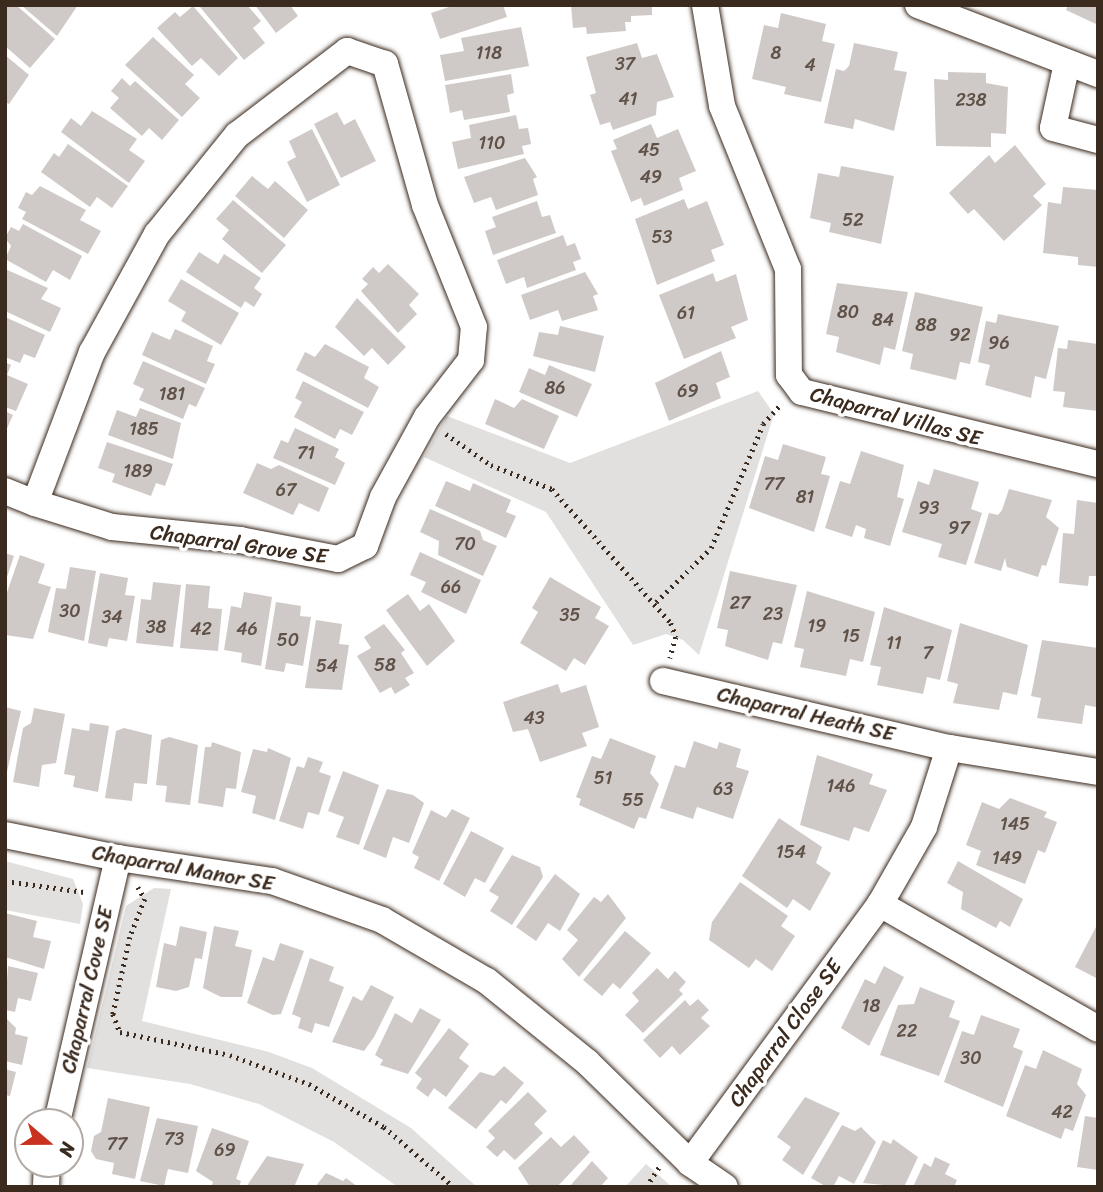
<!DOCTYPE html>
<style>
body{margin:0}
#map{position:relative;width:1103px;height:1192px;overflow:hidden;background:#fff;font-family:Sriracha,sans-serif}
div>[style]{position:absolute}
.green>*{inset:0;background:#e2e0de}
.building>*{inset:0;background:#cfcac7}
.path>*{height:4.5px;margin-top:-2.25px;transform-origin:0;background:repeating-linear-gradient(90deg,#3b2a1e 0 2px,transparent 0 7px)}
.roads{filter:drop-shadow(0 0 2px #3b2a1e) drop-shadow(0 0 2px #3b2a1e)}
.minor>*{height:26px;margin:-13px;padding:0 13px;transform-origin:13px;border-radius:13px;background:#fff}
span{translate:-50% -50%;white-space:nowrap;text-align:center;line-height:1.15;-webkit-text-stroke:7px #fff;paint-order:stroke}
.number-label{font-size:18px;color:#605248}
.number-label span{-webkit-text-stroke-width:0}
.street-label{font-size:21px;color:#3b2a1e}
.frame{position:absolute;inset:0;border:7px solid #3b2a1e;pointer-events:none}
.north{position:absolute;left:14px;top:1108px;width:70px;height:70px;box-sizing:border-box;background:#fff;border:2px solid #b1aaa5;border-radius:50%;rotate:110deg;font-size:19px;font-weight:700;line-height:28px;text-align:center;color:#3b2a1e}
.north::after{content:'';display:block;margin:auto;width:24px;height:32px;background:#c8321e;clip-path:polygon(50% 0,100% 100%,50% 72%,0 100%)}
</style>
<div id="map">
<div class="green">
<div style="clip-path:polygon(758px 391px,774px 414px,699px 655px,683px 640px,666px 634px,633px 645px,546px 512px,424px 457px,447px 416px,570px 463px)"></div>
<div style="clip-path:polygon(5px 861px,73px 879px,83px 904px,80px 924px,5px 910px)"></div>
<div style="clip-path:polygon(154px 888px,171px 889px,142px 1021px,269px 1052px,312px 1068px,411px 1128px,477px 1187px,398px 1187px,334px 1142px,259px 1104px,190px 1084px,87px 1068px,126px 906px)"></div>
<div style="clip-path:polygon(646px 1164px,661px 1177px,672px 1187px,625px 1187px)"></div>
</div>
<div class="building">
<div style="clip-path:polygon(5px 5px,16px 5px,55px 39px,30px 68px,5px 46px)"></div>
<div style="clip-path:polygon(21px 5px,78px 5px,57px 36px)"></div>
<div style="clip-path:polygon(247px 5px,261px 21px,253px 28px,265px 43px,244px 60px,200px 7px)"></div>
<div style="clip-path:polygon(255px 5px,290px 5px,298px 16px,276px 33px)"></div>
<div style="clip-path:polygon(455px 5px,503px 5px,507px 17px,440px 39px,431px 13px)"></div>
<div style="clip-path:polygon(571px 5px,652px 5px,652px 15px,631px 16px,631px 22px,625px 22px,626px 31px,587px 34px,586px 27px,573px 28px)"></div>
<div style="clip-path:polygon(1068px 5px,1098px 5px,1098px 25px,1066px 10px)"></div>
<div style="clip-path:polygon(193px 6px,238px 58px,219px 76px,201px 58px,192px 66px,157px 28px,175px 12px,180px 17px)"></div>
<div style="clip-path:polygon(781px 13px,826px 24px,822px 41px,835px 44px,821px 102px,784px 94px,786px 87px,752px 79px,764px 25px,778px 28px)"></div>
<div style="clip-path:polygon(521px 27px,529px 66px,445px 81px,440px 55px,464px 51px,461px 38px)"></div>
<div style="clip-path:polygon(153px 37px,194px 75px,185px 84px,200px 98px,182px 117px,125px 65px)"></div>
<div style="clip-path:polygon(637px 43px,642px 58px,657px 54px,674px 97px,657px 102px,656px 115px,613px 130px,610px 122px,600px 125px,590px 95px,596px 93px,586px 57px)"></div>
<div style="clip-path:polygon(854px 43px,898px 52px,894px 70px,907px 72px,894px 131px,855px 119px,853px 129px,824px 123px,836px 69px,844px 71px,849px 66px)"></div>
<div style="clip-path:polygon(5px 55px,29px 75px,9px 104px,5px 102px)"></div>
<div style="clip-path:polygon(948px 72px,986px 73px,986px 83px,1008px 87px,1006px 134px,991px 133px,991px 147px,936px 146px,934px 79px,948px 80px)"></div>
<div style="clip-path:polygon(511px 74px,514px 93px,507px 95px,510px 112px,464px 120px,462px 110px,450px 113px,445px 85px)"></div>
<div style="clip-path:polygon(122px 78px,130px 86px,135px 81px,179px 120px,162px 140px,149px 128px,142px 136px,110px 108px,119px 98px,111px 91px)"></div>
<div style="clip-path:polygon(92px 111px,137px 139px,129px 150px,145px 161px,129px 183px,61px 132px,71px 118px,81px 126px)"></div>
<div style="clip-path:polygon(337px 112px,344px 125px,355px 119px,376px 161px,341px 178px,314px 124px)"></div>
<div style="clip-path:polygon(516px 115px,519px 129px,528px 128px,531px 144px,522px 146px,524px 154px,458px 169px,452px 142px,471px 138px,469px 125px)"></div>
<div style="clip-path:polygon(651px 124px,657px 138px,678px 129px,696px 171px,679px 178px,683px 190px,644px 206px,641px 198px,631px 202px,611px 151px,617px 149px,613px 140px)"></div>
<div style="clip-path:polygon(312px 129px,340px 185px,307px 202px,287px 162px,296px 157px,289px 141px)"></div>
<div style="clip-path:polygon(68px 144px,128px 186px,112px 208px,97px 197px,90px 207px,41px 172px,54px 153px,59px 157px)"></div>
<div style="clip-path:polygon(1015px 145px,1046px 184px,1033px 196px,1042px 205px,1004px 241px,974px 209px,968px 214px,949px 193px,989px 155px,995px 163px)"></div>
<div style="clip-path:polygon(525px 158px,537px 177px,533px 179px,538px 195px,496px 210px,491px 197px,474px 203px,464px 177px)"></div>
<div style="clip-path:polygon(841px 166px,894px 176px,881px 244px,829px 232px,831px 223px,810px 218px,818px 173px,839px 177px)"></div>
<div style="clip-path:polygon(252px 176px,268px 189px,275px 181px,308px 210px,284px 238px,235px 196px)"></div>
<div style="clip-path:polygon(40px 186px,86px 210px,80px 220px,101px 231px,88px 254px,22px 219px,26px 212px,18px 208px,26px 192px,32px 195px)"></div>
<div style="clip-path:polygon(1063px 187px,1098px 190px,1098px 267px,1078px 265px,1078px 257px,1043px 253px,1048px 202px,1061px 204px)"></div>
<div style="clip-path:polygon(684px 199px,688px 209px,707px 201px,724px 245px,711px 250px,715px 261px,657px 285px,635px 219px)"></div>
<div style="clip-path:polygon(233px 200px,286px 245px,262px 273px,222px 239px,229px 230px,216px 219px)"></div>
<div style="clip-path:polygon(537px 201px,542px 217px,550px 215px,556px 233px,493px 255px,485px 231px,496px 227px,492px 217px)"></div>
<div style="clip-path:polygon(23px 224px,82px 256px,70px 280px,53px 270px,46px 282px,5px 259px,11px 246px,5px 238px,11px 227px,19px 231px)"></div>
<div style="clip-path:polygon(563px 235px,567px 246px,575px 243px,581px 259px,573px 262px,576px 270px,527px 288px,524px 277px,506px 284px,497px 260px)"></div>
<div style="clip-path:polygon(199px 252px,218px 264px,224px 254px,261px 278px,254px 288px,262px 294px,254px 307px,245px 301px,241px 308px,186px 272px)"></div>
<div style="clip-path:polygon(388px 264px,419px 294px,409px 305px,417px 314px,398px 333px,361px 291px,368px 284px,362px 279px,373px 267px,379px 273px)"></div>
<div style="clip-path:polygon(5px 269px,48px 288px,41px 299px,61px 308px,50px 332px,5px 311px)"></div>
<div style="clip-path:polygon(585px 272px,598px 294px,593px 296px,598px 310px,562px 321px,558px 310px,530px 320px,521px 295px)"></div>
<div style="clip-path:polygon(713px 273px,716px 282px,736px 274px,748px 320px,731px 327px,736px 338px,684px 359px,659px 295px)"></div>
<div style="clip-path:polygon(181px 279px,239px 313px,221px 345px,181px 321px,186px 312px,168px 301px)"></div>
<div style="clip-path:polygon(837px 283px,908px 292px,895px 350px,884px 347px,880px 365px,836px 352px,839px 337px,826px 334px)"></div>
<div style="clip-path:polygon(915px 292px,983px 307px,970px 364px,960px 362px,956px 380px,910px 369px,913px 354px,902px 351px)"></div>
<div style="clip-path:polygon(357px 298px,406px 347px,388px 365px,372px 348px,364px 356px,335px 327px)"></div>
<div style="clip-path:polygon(998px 314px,1059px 326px,1046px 379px,1035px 376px,1031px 398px,985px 385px,990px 365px,978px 362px,986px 321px,996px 323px)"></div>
<div style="clip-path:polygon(5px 317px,45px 335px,35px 358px,24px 354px,20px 363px,5px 357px)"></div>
<div style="clip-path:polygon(560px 326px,604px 336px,595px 372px,533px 356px,539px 332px,558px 335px)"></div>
<div style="clip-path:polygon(175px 329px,213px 346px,207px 361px,215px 364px,206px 384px,142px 355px,152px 332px,170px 340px)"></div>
<div style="clip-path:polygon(1068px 340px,1098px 344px,1098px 411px,1063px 407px,1065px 392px,1053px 391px,1058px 348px,1067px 349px)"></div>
<div style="clip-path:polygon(325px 344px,369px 367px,364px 378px,379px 387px,368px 408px,296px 370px,305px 352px,315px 357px)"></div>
<div style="clip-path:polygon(721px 351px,730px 377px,716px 383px,721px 398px,669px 421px,655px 383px)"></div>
<div style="clip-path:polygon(143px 361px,205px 388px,196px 407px,189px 404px,183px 419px,139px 400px,144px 389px,133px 384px)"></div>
<div style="clip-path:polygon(5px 362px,11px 365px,7px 375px,28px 384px,16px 411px,5px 407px)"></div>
<div style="clip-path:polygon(549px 365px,592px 384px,577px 417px,519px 392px,529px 368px,545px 375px)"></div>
<div style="clip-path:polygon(303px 381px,364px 412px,352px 435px,340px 429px,335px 439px,294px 417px,302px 402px,295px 398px)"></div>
<div style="clip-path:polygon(495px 399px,514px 408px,522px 399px,559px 416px,544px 449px,485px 424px)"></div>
<div style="clip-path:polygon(140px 408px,181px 423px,173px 459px,108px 435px,117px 410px,136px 417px)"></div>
<div style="clip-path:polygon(5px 411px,13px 415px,5px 433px)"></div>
<div style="clip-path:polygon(295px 428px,339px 449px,335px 457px,345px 463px,335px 485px,273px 458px,281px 440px,288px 443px)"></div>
<div style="clip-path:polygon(107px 442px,173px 464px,165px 486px,156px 483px,151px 496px,112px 482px,115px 474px,98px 468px)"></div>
<div style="clip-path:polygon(783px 444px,826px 457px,821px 474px,830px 476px,814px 532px,749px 508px,765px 456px,778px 460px)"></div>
<div style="clip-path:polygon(861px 451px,904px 465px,897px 497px,904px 499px,890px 546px,864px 538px,866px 529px,856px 525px,852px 537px,825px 528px,840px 481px,850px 484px)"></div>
<div style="clip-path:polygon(257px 463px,271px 469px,279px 465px,329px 488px,319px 512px,299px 503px,293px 515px,243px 493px)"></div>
<div style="clip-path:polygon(934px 469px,979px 482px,971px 509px,982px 513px,966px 565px,938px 557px,942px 544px,902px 532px,918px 481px,929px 485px)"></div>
<div style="clip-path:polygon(446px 481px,470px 491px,473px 483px,511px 500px,506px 512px,516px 516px,506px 538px,435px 506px)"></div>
<div style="clip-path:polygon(1009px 489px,1052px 500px,1046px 517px,1059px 528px,1046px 566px,1042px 565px,1038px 577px,1007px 567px,1005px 558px,1001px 571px,974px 563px,989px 513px,998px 515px,1002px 510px)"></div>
<div style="clip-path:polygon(1077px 500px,1098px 503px,1098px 576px,1089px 576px,1088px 586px,1059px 583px,1063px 533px,1074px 534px)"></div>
<div style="clip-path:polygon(430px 509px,480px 531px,483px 540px,497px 546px,483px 576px,438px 555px,439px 541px,420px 532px)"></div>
<div style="clip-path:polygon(420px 552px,481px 580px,466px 614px,421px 592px,426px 582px,410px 575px)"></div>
<div style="clip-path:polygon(5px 553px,14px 556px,6px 580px,5px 580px)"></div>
<div style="clip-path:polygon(20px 555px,45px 564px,38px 583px,51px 587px,33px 639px,5px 635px,5px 598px)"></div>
<div style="clip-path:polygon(70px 567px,96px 571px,84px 641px,48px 632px,56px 588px,66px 589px)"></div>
<div style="clip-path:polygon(730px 571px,797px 585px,782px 644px,773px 642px,768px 660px,725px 646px,728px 630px,717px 628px)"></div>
<div style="clip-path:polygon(100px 573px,128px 578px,125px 595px,135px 596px,127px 641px,109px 638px,107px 647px,88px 643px)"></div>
<div style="clip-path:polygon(550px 577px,601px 607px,595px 618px,609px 626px,585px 665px,574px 658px,566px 671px,520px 643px,538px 612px,532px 608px)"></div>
<div style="clip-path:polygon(153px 582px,181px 585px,173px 647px,136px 643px,141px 599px,151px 600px)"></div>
<div style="clip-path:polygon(186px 584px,210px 586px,208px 608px,222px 609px,218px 651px,180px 648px)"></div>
<div style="clip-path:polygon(807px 591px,875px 612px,863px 662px,850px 659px,846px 676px,800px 667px,804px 649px,794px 647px)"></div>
<div style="clip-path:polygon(244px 592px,272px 597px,261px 666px,241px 662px,242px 653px,224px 650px,231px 606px,241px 608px)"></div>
<div style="clip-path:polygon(408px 594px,420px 611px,429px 604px,455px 641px,427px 666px,386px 610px)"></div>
<div style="clip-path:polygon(276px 602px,301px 606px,300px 616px,311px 617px,303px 666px,286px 663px,284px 672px,265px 669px)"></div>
<div style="clip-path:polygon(884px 607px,952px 630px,940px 680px,927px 677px,923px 694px,877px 685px,881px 667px,870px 665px)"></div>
<div style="clip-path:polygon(316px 620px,342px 624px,339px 644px,349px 645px,342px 690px,305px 688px)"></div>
<div style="clip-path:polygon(960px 623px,1028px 645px,1017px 695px,1003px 692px,999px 710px,953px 703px,958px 684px,947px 681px)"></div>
<div style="clip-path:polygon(384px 624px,405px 650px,401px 653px,414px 673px,405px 678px,410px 685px,395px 694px,391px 687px,380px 693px,357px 656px,371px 648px,364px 637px)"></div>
<div style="clip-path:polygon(1042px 640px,1098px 648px,1096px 707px,1085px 705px,1082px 724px,1037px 718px,1041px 698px,1031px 696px)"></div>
<div style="clip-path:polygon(558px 684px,561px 693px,586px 685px,599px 727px,582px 733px,587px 746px,540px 762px,528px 729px,513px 732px,503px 702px)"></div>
<div style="clip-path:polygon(5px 707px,21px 711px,6px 776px,5px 776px)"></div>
<div style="clip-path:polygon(34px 708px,65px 714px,56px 763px,42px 765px,39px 787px,13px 782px,23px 728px,31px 723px)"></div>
<div style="clip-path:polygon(90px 723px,109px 726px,98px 792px,73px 787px,75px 776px,64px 774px,72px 728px,89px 731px)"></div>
<div style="clip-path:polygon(124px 728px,152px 735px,147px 784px,134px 783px,132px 801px,105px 798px,116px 731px)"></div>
<div style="clip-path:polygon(169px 737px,198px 745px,190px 805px,165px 802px,167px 786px,156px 785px,161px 740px)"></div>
<div style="clip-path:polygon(610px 738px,656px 756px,650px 773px,659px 784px,646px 819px,639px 817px,634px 829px,579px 805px,581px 799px,576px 797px,592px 756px,601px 759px)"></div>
<div style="clip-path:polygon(694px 741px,717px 749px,719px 742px,741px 749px,736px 767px,749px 771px,733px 819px,697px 807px,693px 819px,660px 808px,675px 765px,685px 768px)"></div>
<div style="clip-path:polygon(212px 742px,241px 752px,236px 789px,226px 788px,223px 807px,198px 803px,205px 747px,211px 747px)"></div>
<div style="clip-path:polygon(268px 748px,291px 758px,275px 820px,252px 813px,256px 796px,241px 792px,253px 749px,267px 752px)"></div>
<div style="clip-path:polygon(817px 755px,873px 774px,869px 784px,887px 790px,869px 832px,854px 827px,849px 841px,800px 825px)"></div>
<div style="clip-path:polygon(308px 757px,323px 762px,319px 772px,331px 776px,319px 815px,308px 812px,303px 829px,279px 821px,297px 766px,304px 768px)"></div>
<div style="clip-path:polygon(343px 771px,379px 785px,359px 845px,336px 837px,344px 817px,328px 811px)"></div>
<div style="clip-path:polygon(387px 789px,413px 795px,424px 803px,409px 843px,393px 837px,386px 858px,363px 849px)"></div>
<div style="clip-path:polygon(1010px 798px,1047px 812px,1044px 817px,1057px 822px,1045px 853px,1038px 850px,1025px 884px,976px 865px,981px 851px,966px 845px,982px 802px,999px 809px)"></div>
<div style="clip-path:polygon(452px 809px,470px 818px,439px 881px,414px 868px,419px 857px,412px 853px,431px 810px,446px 818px)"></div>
<div style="clip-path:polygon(779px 818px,822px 847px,816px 863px,831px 873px,810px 911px,793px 899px,787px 908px,742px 876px)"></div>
<div style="clip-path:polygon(471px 831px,504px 848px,485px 883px,475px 878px,465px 897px,443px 884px)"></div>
<div style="clip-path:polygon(512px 855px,540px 867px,543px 877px,512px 925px,490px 911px,499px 897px,489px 891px)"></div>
<div style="clip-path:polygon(958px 861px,1023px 899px,1010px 927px,1000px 921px,996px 928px,961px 909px,963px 892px,947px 883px)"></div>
<div style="clip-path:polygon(555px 874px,580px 894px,560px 931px,548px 923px,536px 941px,516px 927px)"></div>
<div style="clip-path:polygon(740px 882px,788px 916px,781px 926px,795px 936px,772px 971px,756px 959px,749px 968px,709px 940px,712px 922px)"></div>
<div style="clip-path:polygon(608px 894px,626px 918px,579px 977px,562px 959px,578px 940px,567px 930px,594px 897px,601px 902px)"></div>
<div style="clip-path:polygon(5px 913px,37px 921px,33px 937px,51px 941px,44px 969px,5px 957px)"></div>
<div style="clip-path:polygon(1098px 923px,1098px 979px,1075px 967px)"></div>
<div style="clip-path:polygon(180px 926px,207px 932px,202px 959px,195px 958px,189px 987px,176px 991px,156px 987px,164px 943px,176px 946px)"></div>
<div style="clip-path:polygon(214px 926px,239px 931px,235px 946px,252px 950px,242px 997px,221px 997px,203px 988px)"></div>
<div style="clip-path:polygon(625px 931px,651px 953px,620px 989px,613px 983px,602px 996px,583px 980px)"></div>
<div style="clip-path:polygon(280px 943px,304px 951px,281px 1014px,273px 1015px,247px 1003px,263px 957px,274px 961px)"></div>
<div style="clip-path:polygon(310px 958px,334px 967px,329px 981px,344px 987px,329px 1027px,315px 1023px,312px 1033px,298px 1028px,301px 1018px,292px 1014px)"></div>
<div style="clip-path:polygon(8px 966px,38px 973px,31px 1001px,18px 998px,15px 1012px,5px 1010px)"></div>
<div style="clip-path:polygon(884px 966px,904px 977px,869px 1046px,841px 1028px,865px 979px,875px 984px)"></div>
<div style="clip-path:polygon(657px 968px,668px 979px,675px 971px,686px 982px,679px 990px,683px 994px,643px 1033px,625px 1015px,639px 1001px,632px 993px)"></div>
<div style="clip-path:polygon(371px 985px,394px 997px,374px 1037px,364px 1051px,332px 1042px,353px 996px,362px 1001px)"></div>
<div style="clip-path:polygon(920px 987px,955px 1001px,949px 1017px,960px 1021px,939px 1076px,880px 1055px,898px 1005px,914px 1004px)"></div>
<div style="clip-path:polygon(698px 999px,709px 1010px,701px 1018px,710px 1026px,680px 1055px,672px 1046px,660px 1058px,643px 1040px,685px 1000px,690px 1006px)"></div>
<div style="clip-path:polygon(420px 1008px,441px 1020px,408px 1074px,380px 1065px,383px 1060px,375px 1055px,395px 1013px,412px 1023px)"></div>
<div style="clip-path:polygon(981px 1015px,1020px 1029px,1013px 1047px,1023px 1051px,1003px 1107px,944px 1082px,962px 1031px,974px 1035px)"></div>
<div style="clip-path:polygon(5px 1017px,16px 1028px,15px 1034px,28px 1037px,22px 1065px,5px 1061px)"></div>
<div style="clip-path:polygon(449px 1028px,469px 1044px,459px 1058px,469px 1066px,446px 1097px,434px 1088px,428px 1097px,416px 1088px,422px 1079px,415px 1073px)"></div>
<div style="clip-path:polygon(1043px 1050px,1082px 1069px,1077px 1084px,1086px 1095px,1073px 1131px,1065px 1128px,1061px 1139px,1006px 1116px,1025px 1065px,1036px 1069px)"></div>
<div style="clip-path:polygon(504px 1066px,524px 1083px,506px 1104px,501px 1100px,476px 1129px,448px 1108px,480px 1072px,494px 1076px)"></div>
<div style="clip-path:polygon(5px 1069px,16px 1072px,10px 1096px,5px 1095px)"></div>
<div style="clip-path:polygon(528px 1092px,547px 1111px,534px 1124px,543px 1133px,515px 1160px,504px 1150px,497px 1157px,486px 1147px,495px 1138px,488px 1131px)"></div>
<div style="clip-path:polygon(805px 1097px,840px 1113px,803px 1175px,782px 1160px,791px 1147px,777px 1137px)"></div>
<div style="clip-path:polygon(108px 1098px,150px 1107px,135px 1179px,112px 1174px,114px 1163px,96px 1159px,91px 1151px,94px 1136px,101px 1132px)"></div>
<div style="clip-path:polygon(1085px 1116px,1098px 1118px,1098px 1170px,1077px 1167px)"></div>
<div style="clip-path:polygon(157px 1118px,198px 1126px,188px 1173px,168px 1169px,164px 1186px,140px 1181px)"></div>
<div style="clip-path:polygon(842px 1125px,855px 1131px,861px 1127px,876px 1142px,854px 1184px,839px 1176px,833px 1187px,827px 1187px,811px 1178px)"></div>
<div style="clip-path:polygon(212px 1128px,249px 1141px,236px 1179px,241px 1181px,239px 1187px,211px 1187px,213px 1182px,196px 1171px)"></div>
<div style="clip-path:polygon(574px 1135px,590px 1152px,557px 1187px,530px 1187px,518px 1168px,551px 1137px,561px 1147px)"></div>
<div style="clip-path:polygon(893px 1139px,918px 1157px,904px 1187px,863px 1183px,883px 1140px,891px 1144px)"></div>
<div style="clip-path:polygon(267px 1156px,304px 1164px,294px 1187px,246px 1187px)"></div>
<div style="clip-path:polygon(935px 1157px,950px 1164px,945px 1174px,957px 1180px,954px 1187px,913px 1187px,924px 1163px,931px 1167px)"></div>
<div style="clip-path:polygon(592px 1161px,608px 1178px,600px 1187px,569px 1187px)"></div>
<div style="clip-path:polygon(326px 1173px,343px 1181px,346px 1178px,358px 1187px,315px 1187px)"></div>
</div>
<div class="path">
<div style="left:446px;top:434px;width:55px;rotate:34.6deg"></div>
<div style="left:491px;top:465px;width:66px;rotate:21.5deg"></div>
<div style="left:552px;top:489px;width:179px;rotate:48.4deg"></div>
<div style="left:671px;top:623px;width:15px;rotate:70deg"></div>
<div style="left:676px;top:637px;width:22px;rotate:106deg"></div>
<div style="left:656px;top:602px;width:77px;rotate:-44.5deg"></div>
<div style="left:711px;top:548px;width:134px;rotate:-67.2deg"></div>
<div style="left:763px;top:424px;width:28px;rotate:-48deg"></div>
<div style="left:5px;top:881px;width:80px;rotate:7.9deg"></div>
<div style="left:138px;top:887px;width:14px;rotate:60deg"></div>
<div style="left:145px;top:899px;width:41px;rotate:111.5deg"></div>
<div style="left:130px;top:937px;width:79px;rotate:102.4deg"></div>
<div style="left:113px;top:1014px;width:19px;rotate:69deg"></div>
<div style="left:120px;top:1032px;width:112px;rotate:11.8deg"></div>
<div style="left:230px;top:1055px;width:84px;rotate:20.2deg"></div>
<div style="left:309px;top:1084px;width:86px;rotate:29.8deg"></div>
<div style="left:384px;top:1127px;width:92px;rotate:40.6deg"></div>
<div style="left:646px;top:1187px;width:24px;rotate:-57deg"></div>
</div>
<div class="roads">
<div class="minor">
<div style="left:705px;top:5px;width:102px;rotate:80.4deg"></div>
<div style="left:722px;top:106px;width:176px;rotate:68deg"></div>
<div style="left:788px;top:269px;width:106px;rotate:89.5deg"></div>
<div style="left:789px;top:375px;width:21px;rotate:53deg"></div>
<div style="left:802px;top:392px;width:305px;rotate:13.7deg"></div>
<div style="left:918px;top:5px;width:193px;rotate:21deg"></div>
<div style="left:1067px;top:63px;width:66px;rotate:102.2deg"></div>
<div style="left:1053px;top:128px;width:47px;rotate:14.9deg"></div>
<div style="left:5px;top:491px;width:32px;rotate:22deg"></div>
<div style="left:35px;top:503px;width:81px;rotate:17.3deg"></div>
<div style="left:112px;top:527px;width:129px;rotate:5.8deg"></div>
<div style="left:240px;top:540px;width:100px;rotate:11deg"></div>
<div style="left:338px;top:559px;width:30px;rotate:-26deg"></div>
<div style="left:365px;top:546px;width:52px;rotate:-69.8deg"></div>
<div style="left:383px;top:497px;width:91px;rotate:-61.2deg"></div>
<div style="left:427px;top:417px;width:72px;rotate:-52.3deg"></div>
<div style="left:471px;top:360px;width:33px;rotate:-85deg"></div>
<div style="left:474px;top:327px;width:131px;rotate:-111.9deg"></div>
<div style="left:425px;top:205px;width:147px;rotate:-105.8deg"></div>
<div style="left:385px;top:64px;width:40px;rotate:-161.1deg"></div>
<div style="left:347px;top:51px;width:138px;rotate:142.6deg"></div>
<div style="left:237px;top:135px;width:127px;rotate:128.9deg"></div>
<div style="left:157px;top:234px;width:135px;rotate:118.8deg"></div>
<div style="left:92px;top:352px;width:161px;rotate:110.7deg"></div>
<div style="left:663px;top:681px;width:294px;rotate:13.2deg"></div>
<div style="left:1098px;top:772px;width:151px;rotate:-170.8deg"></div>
<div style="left:949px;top:748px;width:83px;rotate:107.6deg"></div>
<div style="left:924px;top:827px;width:89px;rotate:119.7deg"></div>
<div style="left:880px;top:904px;width:251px;rotate:29.8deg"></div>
<div style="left:5px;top:835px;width:115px;rotate:11.5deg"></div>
<div style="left:118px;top:858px;width:156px;rotate:8.5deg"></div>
<div style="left:272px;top:881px;width:117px;rotate:19.5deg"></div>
<div style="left:382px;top:920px;width:121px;rotate:30.2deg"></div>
<div style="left:487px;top:981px;width:129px;rotate:39deg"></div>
<div style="left:587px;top:1062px;width:144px;rotate:44.4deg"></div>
<div style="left:690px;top:1163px;width:42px;rotate:34.4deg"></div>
<div style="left:57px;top:1122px;width:271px;rotate:-77deg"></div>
<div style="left:690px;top:1163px;width:321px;rotate:-53.7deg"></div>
<div style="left:46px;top:1187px;width:23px;rotate:-88deg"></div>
</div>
</div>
<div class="number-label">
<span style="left:489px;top:53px">118</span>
<span style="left:776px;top:53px">8</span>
<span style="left:625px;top:64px">37</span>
<span style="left:810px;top:65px">4</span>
<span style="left:628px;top:99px">41</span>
<span style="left:971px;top:100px">238</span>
<span style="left:492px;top:143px">110</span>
<span style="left:649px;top:150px">45</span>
<span style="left:651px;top:177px">49</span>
<span style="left:853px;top:220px">52</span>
<span style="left:662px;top:237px">53</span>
<span style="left:848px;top:312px">80</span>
<span style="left:686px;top:313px">61</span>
<span style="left:883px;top:320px">84</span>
<span style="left:926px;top:325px">88</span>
<span style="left:960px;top:335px">92</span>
<span style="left:999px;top:343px">96</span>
<span style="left:555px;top:388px">86</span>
<span style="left:688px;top:391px">69</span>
<span style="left:172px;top:394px">181</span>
<span style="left:144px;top:429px">185</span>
<span style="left:306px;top:453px">71</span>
<span style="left:138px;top:471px">189</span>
<span style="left:774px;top:484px">77</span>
<span style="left:286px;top:490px">67</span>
<span style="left:805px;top:497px">81</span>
<span style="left:929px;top:508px">93</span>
<span style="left:959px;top:528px">97</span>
<span style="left:465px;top:544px">70</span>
<span style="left:451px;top:587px">66</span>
<span style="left:740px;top:603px">27</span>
<span style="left:70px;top:611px">30</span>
<span style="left:773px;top:614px">23</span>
<span style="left:570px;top:615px">35</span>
<span style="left:112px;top:617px">34</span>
<span style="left:817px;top:626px">19</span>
<span style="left:156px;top:627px">38</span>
<span style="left:201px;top:629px">42</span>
<span style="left:247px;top:629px">46</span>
<span style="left:851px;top:636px">15</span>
<span style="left:288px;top:640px">50</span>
<span style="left:894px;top:643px">11</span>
<span style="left:928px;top:653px">7</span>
<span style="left:385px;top:665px">58</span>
<span style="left:327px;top:666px">54</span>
<span style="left:534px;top:718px">43</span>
<span style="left:603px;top:778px">51</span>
<span style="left:841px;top:786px">146</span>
<span style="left:723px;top:789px">63</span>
<span style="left:633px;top:800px">55</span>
<span style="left:1015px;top:824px">145</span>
<span style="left:791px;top:852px">154</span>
<span style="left:1007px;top:858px">149</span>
<span style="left:871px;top:1006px">18</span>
<span style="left:907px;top:1031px">22</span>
<span style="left:971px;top:1058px">30</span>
<span style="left:1062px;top:1112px">42</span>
<span style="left:174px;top:1139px">73</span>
<span style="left:117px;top:1144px">77</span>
<span style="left:225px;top:1150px">69</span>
</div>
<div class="street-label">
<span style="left:896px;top:416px;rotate:15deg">Chaparral Villas SE</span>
<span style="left:239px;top:544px;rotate:8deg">Chaparral Grove SE</span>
<span style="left:806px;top:714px;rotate:13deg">Chaparral Heath SE</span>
<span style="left:183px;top:868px;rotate:10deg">Chaparral Manor SE</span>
<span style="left:87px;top:990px;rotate:-77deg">Chaparral Cove SE</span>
<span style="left:785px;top:1033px;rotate:-54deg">Chaparral Close SE</span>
</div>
<div class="frame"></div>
<div class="north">N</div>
</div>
